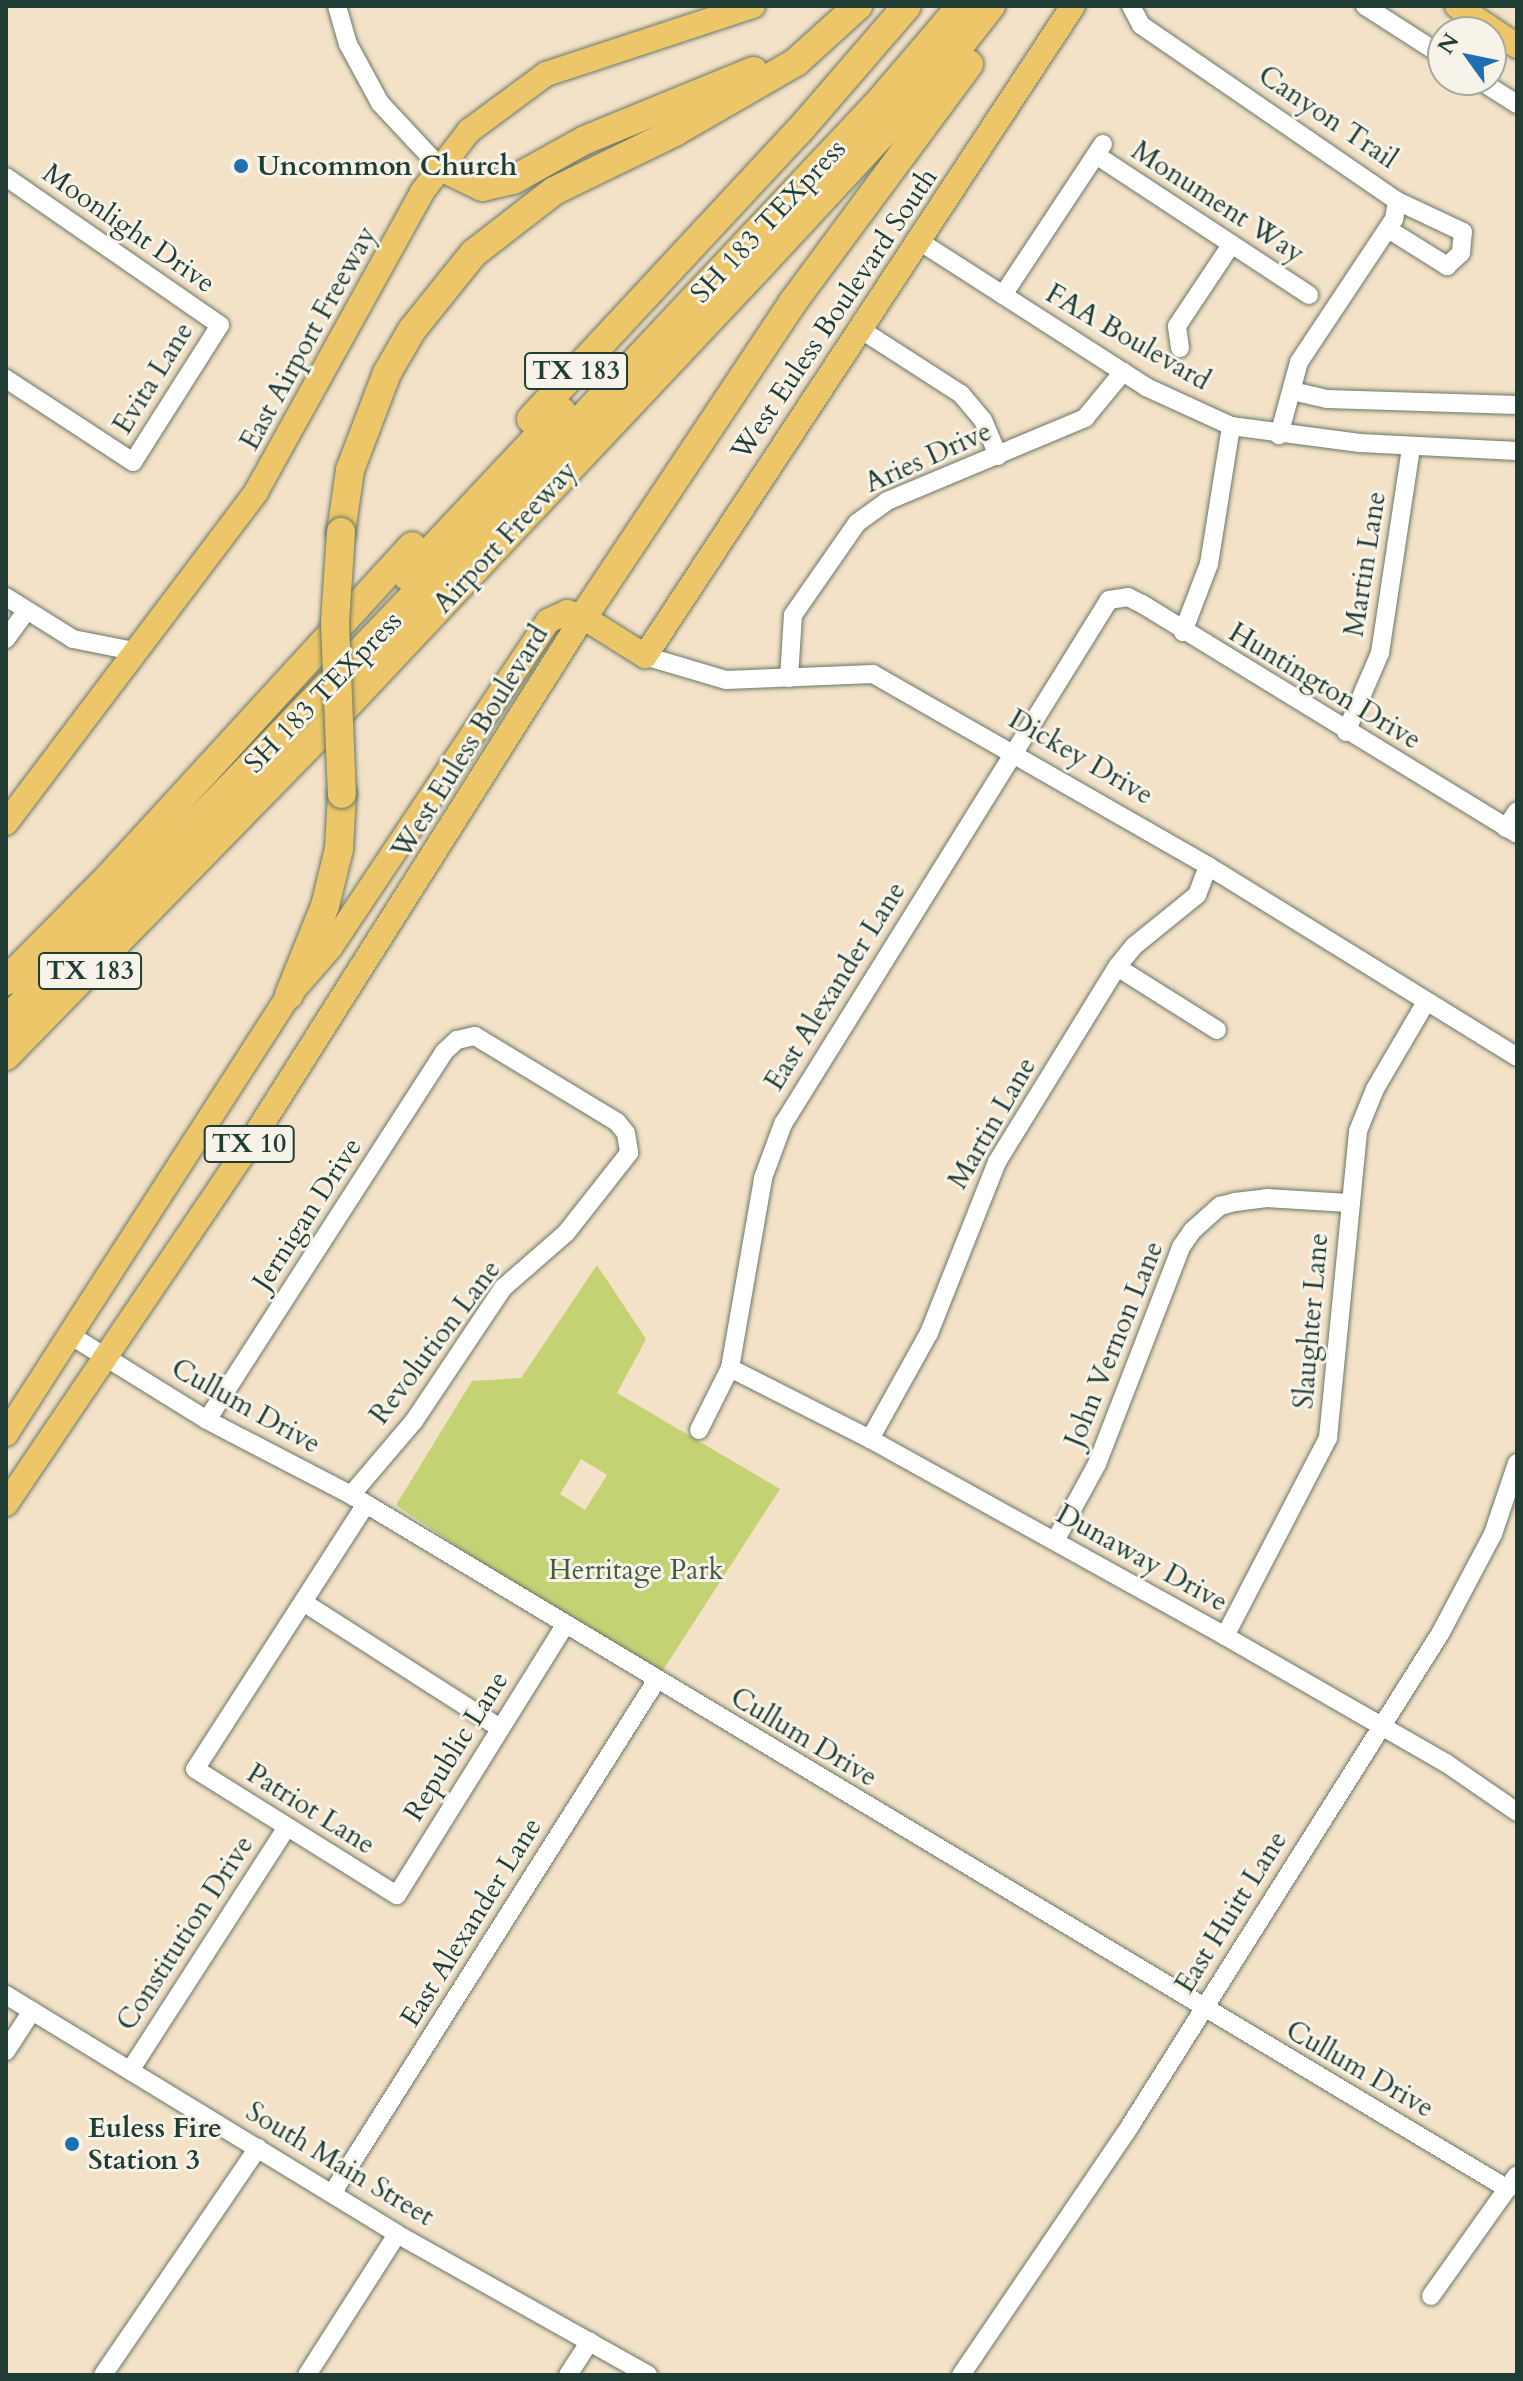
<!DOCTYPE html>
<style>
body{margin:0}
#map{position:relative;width:1523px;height:2381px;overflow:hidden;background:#f3e2c7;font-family:Cardo,serif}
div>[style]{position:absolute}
.green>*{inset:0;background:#c5d274}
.roads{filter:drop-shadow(0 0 2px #697767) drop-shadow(0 0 2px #697767)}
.minor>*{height:18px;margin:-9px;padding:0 9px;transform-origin:9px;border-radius:9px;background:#fff}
.major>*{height:24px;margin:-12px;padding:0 12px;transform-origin:12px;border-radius:12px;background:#ecc669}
.highway>*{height:28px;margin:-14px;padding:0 14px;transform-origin:14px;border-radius:14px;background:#ecc669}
.bridges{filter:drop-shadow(0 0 2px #697767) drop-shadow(0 0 2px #697767)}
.highway-bridge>*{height:28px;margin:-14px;padding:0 14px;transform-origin:14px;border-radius:14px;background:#ecc669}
.dots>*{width:22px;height:22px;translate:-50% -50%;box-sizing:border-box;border:4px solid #f7f3e8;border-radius:50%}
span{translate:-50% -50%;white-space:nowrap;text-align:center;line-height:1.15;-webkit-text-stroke:6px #f7f3e8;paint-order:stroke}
.shield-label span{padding:2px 6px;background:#f7f3e8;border:2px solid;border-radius:6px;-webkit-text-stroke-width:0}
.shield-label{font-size:26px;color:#1f3d34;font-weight:700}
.street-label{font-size:28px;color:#1f3d34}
.poi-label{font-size:28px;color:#1f3d34;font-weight:700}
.left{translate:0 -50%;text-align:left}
.park-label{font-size:28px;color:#405b41}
.frame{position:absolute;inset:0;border:8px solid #1f3d34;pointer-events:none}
.north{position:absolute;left:1427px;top:16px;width:80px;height:80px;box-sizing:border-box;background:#f7f3e8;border:2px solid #a1aaa0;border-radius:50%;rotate:303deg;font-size:22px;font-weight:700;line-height:32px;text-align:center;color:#1f3d34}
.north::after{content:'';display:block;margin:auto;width:28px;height:36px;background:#1f6fb2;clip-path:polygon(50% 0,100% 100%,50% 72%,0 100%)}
</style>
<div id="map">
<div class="green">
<div style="clip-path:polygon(evenodd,597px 1265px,646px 1339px,617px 1393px,780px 1489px,656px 1681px,396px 1505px,472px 1381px,521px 1378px,597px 1265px,581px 1459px,607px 1475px,585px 1510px,560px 1494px,581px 1459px)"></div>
</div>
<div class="roads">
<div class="minor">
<div style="left:337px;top:6px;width:40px;rotate:74deg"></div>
<div style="left:348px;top:44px;width:67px;rotate:61.5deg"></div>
<div style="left:380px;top:103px;width:86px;rotate:46.9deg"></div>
<div style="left:1131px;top:6px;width:21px;rotate:62deg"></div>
<div style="left:1141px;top:25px;width:311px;rotate:34.5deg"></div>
<div style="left:1397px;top:201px;width:18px;rotate:99deg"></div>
<div style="left:1394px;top:219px;width:172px;rotate:123.6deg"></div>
<div style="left:1299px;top:362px;width:76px;rotate:105.3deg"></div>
<div style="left:1365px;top:6px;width:93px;rotate:32.7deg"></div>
<div style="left:1479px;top:80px;width:45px;rotate:32.3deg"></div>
<div style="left:1096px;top:155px;width:255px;rotate:33.3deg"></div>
<div style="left:6px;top:177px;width:260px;rotate:34.7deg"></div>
<div style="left:220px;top:325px;width:162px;rotate:122.4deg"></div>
<div style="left:133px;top:462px;width:152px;rotate:-146.8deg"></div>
<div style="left:1388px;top:229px;width:70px;rotate:32.1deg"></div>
<div style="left:1447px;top:266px;width:19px;rotate:-43deg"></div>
<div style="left:1461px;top:253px;width:21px;rotate:-85deg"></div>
<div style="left:1463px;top:232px;width:73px;rotate:-154.8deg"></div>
<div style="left:919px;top:241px;width:270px;rotate:32.7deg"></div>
<div style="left:1146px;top:387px;width:94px;rotate:24.6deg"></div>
<div style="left:1231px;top:426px;width:130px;rotate:7.5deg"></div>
<div style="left:1360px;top:443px;width:157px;rotate:2.9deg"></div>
<div style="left:1003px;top:295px;width:181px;rotate:-56.5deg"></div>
<div style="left:860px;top:329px;width:120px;rotate:32.8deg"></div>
<div style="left:961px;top:394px;width:34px;rotate:50deg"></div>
<div style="left:983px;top:420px;width:39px;rotate:67deg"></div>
<div style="left:1180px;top:348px;width:22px;rotate:-98deg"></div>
<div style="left:1177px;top:326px;width:97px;rotate:-56.3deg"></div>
<div style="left:1292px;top:391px;width:36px;rotate:13deg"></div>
<div style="left:1327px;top:399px;width:190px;rotate:1.8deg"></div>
<div style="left:6px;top:597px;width:79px;rotate:32.1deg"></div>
<div style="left:73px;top:639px;width:66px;rotate:11.3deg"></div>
<div style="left:1183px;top:632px;width:73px;rotate:-69.1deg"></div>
<div style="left:1209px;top:564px;width:140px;rotate:-80.9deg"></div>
<div style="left:6px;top:639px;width:34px;rotate:-54deg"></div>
<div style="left:645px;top:656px;width:84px;rotate:16.5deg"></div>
<div style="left:726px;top:680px;width:147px;rotate:-2.3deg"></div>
<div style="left:873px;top:674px;width:386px;rotate:29.8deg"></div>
<div style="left:1208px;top:866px;width:363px;rotate:31.7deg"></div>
<div style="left:789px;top:678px;width:63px;rotate:-86.4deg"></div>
<div style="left:793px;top:615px;width:112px;rotate:-55.2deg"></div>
<div style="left:857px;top:523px;width:37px;rotate:-36deg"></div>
<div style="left:887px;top:501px;width:215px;rotate:-22.7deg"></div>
<div style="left:1085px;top:418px;width:60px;rotate:-50.4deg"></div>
<div style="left:1346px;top:732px;width:86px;rotate:-66.7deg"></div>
<div style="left:1380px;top:653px;width:208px;rotate:-81.4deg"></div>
<div style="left:1506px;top:828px;width:20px;rotate:-57deg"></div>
<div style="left:1117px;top:967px;width:118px;rotate:32.2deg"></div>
<div style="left:70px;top:1335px;width:161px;rotate:31.8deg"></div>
<div style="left:207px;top:1420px;width:162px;rotate:27.5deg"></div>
<div style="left:351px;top:1495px;width:1349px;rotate:30.96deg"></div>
<div style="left:730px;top:1368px;width:157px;rotate:26.9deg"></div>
<div style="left:870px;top:1439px;width:406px;rotate:29deg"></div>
<div style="left:1225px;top:1636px;width:255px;rotate:29.9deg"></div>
<div style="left:1446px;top:1763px;width:86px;rotate:34.6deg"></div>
<div style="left:207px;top:1420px;width:438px;rotate:-57.2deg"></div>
<div style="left:444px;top:1052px;width:18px;rotate:-43deg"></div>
<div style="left:457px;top:1040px;width:18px;rotate:-13deg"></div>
<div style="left:475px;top:1036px;width:166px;rotate:31.2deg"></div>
<div style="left:617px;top:1122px;width:14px;rotate:51deg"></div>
<div style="left:626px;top:1133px;width:20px;rotate:81deg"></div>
<div style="left:629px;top:1153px;width:102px;rotate:128.2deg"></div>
<div style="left:566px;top:1233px;width:84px;rotate:138.9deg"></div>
<div style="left:503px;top:1288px;width:160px;rotate:123.8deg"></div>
<div style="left:414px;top:1421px;width:97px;rotate:130.4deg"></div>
<div style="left:699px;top:1430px;width:69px;rotate:-63.4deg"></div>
<div style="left:730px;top:1368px;width:193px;rotate:-80.1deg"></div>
<div style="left:763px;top:1178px;width:58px;rotate:-69.7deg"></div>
<div style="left:783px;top:1124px;width:617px;rotate:-58.11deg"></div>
<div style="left:1109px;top:600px;width:19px;rotate:-9deg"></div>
<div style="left:1128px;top:597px;width:16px;rotate:27deg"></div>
<div style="left:1142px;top:604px;width:440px;rotate:31.5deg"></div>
<div style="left:870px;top:1439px;width:121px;rotate:-60.9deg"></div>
<div style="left:929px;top:1333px;width:184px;rotate:-68.3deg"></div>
<div style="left:997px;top:1162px;width:229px;rotate:-58.4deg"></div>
<div style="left:1117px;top:967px;width:27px;rotate:-51deg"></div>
<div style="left:1134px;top:946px;width:81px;rotate:-39deg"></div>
<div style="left:1197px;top:895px;width:31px;rotate:-69deg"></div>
<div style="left:366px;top:1504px;width:315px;rotate:122.8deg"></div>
<div style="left:195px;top:1769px;width:238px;rotate:32deg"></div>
<div style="left:397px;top:1895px;width:316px;rotate:-58.1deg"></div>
<div style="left:1055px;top:1541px;width:88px;rotate:-61.4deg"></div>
<div style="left:1097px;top:1464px;width:233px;rotate:-68.8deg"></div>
<div style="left:1181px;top:1247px;width:19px;rotate:-55deg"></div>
<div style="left:1192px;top:1231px;width:38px;rotate:-42deg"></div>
<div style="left:1220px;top:1206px;width:16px;rotate:-15deg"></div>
<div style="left:1235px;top:1202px;width:32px;rotate:-7deg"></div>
<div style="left:1267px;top:1198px;width:81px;rotate:3.5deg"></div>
<div style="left:303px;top:1602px;width:234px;rotate:32.6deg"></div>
<div style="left:1225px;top:1636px;width:223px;rotate:-62.5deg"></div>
<div style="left:1328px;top:1438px;width:308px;rotate:-84.4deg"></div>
<div style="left:1358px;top:1131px;width:45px;rotate:-68deg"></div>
<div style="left:1375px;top:1089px;width:101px;rotate:-59.6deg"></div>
<div style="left:6px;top:1995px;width:458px;rotate:31.4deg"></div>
<div style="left:397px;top:2234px;width:288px;rotate:29.3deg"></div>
<div style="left:6px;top:2051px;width:48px;rotate:-57deg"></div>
<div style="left:131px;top:2069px;width:288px;rotate:-57.2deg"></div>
<div style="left:333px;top:2192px;width:605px;rotate:-57.7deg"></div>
<div style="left:1431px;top:2296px;width:148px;rotate:-54.6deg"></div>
<div style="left:103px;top:2375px;width:275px;rotate:-55.7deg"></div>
<div style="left:307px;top:2375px;width:167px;rotate:-57.4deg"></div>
<div style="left:568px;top:2375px;width:40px;rotate:-57.1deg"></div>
<div style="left:961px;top:2375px;width:301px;rotate:-55.8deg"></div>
<div style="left:1130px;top:2126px;width:582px;rotate:-57.79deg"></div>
<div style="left:1440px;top:1634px;width:113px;rotate:-62.1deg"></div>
<div style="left:1493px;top:1534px;width:75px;rotate:-71.3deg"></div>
</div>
<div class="major">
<div style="left:1457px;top:6px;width:72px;rotate:33.7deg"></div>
<div style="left:6px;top:823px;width:415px;rotate:-52.9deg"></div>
<div style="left:256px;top:492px;width:343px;rotate:-61deg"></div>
<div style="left:422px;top:192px;width:77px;rotate:-52.4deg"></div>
<div style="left:469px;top:131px;width:96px;rotate:-36.5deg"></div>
<div style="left:546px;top:74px;width:218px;rotate:-18.2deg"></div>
<div style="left:6px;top:1434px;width:522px;rotate:-57.19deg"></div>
<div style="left:289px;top:995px;width:62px;rotate:-48.9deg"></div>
<div style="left:330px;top:948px;width:393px;rotate:-56.3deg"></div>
<div style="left:548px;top:621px;width:21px;rotate:-25deg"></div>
<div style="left:567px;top:612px;width:17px;rotate:17deg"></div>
<div style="left:583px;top:617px;width:73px;rotate:32.2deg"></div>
<div style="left:645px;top:656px;width:778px;rotate:-56.64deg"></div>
<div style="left:6px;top:1504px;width:426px;rotate:-55.9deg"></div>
<div style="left:245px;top:1151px;width:632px;rotate:-57.67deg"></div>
</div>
<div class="highway">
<div style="left:439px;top:166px;width:48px;rotate:26deg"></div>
<div style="left:482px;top:187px;width:32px;rotate:-13deg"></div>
<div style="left:513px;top:180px;width:82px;rotate:-29.1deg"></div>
<div style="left:585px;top:140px;width:182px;rotate:-22.3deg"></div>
<div style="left:531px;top:419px;width:393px;rotate:-47.1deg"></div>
<div style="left:799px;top:131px;width:165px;rotate:-49.2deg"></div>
<div style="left:341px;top:532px;width:63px;rotate:-81.7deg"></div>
<div style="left:350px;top:470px;width:104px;rotate:-69.1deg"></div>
<div style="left:387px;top:373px;width:50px;rotate:-59.8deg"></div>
<div style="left:412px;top:330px;width:99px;rotate:-51.2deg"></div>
<div style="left:474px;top:253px;width:101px;rotate:-37.8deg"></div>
<div style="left:554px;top:191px;width:135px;rotate:-26deg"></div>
<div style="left:675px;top:132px;width:140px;rotate:-30deg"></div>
<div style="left:796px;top:62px;width:84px;rotate:-42.1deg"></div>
<div style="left:407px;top:576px;width:226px;rotate:-46.8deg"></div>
<div style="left:583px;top:617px;width:379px;rotate:-56.3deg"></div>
<div style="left:793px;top:302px;width:296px;rotate:-53.5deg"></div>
<div style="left:6px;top:981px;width:145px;rotate:-45.3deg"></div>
<div style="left:108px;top:878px;width:450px;rotate:-47.5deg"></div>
<div style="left:289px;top:995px;width:96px;rotate:-68deg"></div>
<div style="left:325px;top:906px;width:59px;rotate:-76.2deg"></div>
<div style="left:339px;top:849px;width:55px;rotate:-86.9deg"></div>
<div style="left:6px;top:1021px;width:707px;rotate:-46.2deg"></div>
<div style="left:495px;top:511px;width:562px;rotate:-46.8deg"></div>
<div style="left:880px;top:101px;width:125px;rotate:-49.5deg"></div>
<div style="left:6px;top:1056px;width:451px;rotate:-45.7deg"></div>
<div style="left:321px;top:733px;width:645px;rotate:-46.76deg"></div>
<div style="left:763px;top:263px;width:256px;rotate:-47.2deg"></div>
<div style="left:937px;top:75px;width:88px;rotate:-52deg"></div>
</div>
</div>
<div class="bridges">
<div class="highway-bridge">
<div style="left:341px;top:532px;width:91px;rotate:93.8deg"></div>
<div style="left:335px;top:623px;width:171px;rotate:87.7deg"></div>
</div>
</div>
<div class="dots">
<div style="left:241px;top:166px;background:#1f6fb2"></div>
<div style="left:72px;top:2144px;background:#1f6fb2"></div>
</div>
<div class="shield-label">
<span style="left:576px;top:371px">TX 183</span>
<span style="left:90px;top:971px">TX 183</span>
<span style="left:249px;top:1144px">TX 10</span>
</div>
<div class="street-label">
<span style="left:1328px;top:117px;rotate:34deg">Canyon Trail</span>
<span style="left:1218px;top:202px;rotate:33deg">Monument Way</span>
<span style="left:768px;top:221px;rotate:-47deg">SH 183 TEXpress</span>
<span style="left:129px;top:228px;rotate:35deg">Moonlight Drive</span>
<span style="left:834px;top:314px;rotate:-56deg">West Euless Boulevard South</span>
<span style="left:1128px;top:337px;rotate:30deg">FAA Boulevard</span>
<span style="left:308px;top:338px;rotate:-61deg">East Airport Freeway</span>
<span style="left:153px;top:378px;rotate:-58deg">Evita Lane</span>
<span style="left:928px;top:457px;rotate:-24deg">Aries Drive</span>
<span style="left:505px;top:537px;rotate:-47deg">Airport Freeway</span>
<span style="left:1365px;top:564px;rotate:-81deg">Martin Lane</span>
<span style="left:1325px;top:686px;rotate:31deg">Huntington Drive</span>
<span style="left:323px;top:692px;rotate:-46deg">SH 183 TEXpress</span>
<span style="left:470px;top:742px;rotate:-58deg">West Euless Boulevard</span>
<span style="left:1081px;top:757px;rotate:30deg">Dickey Drive</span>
<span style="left:835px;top:986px;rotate:-58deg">East Alexander Lane</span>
<span style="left:992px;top:1123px;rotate:-60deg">Martin Lane</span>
<span style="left:307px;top:1214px;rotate:-57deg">Jernigan Drive</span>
<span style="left:1311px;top:1321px;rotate:-85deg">Slaughter Lane</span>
<span style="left:435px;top:1342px;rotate:-53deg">Revolution Lane</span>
<span style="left:1114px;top:1344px;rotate:-68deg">John Vernon Lane</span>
<span style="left:246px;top:1406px;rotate:29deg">Cullum Drive</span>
<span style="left:1142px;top:1558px;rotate:29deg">Dunaway Drive</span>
<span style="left:804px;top:1737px;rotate:31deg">Cullum Drive</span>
<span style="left:456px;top:1746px;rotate:-58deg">Republic Lane</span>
<span style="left:311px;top:1809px;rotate:32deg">Patriot Lane</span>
<span style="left:1231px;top:1912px;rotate:-58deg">East Huitt Lane</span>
<span style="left:471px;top:1922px;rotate:-58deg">East Alexander Lane</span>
<span style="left:185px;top:1933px;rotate:-57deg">Constitution Drive</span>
<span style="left:1360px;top:2069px;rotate:30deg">Cullum Drive</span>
<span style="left:340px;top:2164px;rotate:31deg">South Main Street</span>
</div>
<div class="poi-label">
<span class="left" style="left:257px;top:166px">Uncommon Church</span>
<span class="left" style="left:88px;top:2144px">Euless Fire<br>Station 3</span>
</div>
<div class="park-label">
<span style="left:636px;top:1570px">Herritage Park</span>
</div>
<div class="frame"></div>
<div class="north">N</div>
</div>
